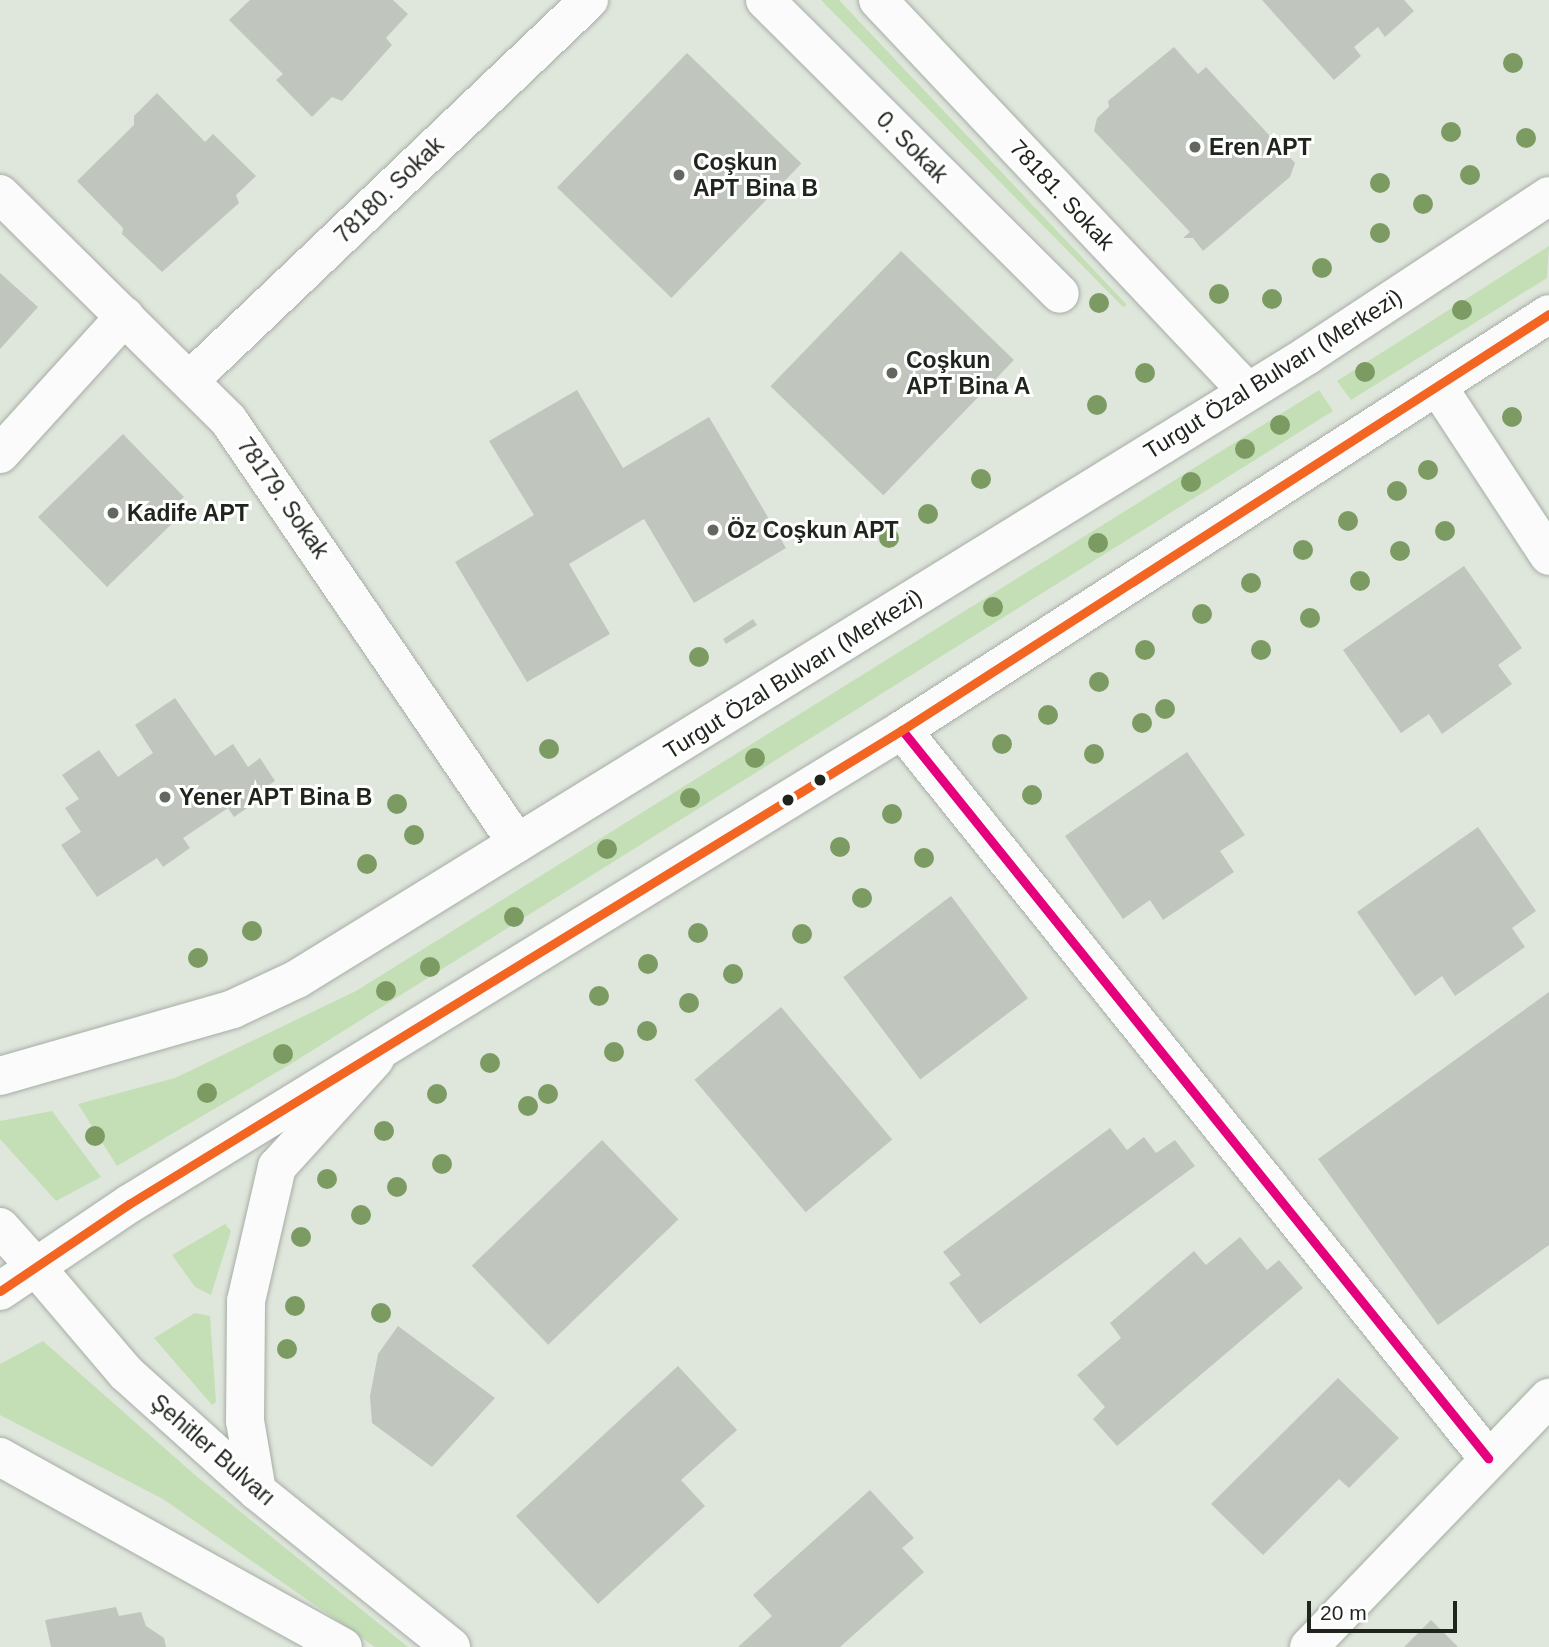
<!DOCTYPE html>
<meta charset="utf-8">
<style>
body{margin:0}
#map{position:relative;width:1549px;height:1647px;overflow:hidden;background:#dfe7dc;font-family:Helvetica,sans-serif}
div>[style]{position:absolute}
.green>*{inset:0;background:#c4dfb6}
.building>*{inset:0;background:#c0c5bd;transform-origin:0 0}
.roads{filter:drop-shadow(0 0 2px #a7ada6) drop-shadow(0 0 2px #a7ada6)}
.minor>*{height:38px;margin:-19px;padding:0 19px;transform-origin:19px;border-radius:19px;background:#fafbfa}
.secondary>*{height:38px;margin:-19px;padding:0 19px;transform-origin:19px;border-radius:19px;background:#fafbfa}
.primary>*{height:38px;margin:-19px;padding:0 19px;transform-origin:19px;border-radius:19px;background:#fafbfa}
.bus-1>*{height:9px;margin:-4.5px;padding:0 4.5px;transform-origin:4.5px;border-radius:4.5px;background:#e5007d}
.bus-2>*{height:9px;margin:-4.5px;padding:0 4.5px;transform-origin:4.5px;border-radius:4.5px;background:#f26522}
.trees>*{width:20px;height:20px;margin:-10px;border-radius:50%;background:#7c9b63}
.dots>*{width:19px;height:19px;translate:-50% -50%;box-sizing:border-box;border:4px solid #fff;border-radius:50%}
span{translate:-50% -50%;white-space:nowrap;text-align:center;line-height:1.15;-webkit-text-stroke:6px #fff;paint-order:stroke}
.street-label{font-size:23px;color:#1f241d}
.poi-label{font-size:23px;color:#1f241d;font-weight:700}
.left{translate:0 -50%;text-align:left}
.scale{position:absolute;left:1307px;top:1601px;width:150px;height:32px;box-sizing:border-box;border:4px solid #1f241d;border-top:0;padding-left:9px;font-size:21px;line-height:24px;white-space:nowrap;color:#1f241d;-webkit-text-stroke:5px #fff;paint-order:stroke}
</style>
<div id="map">
<div class="green">
<div style="clip-path:polygon(821px 0,839px 0,1127px 305px,1123px 307px)"></div>
<div style="clip-path:polygon(1549px 246px,1547px 278px,1351px 400px,1337px 381px)"></div>
<div style="clip-path:polygon(1319px 390px,1333px 411px,289px 1065px,117px 1166px,78px 1104px,175px 1078px,356px 991px)"></div>
<div style="clip-path:polygon(52px 1111px,101px 1177px,56px 1201px,0 1139px,0 1121px)"></div>
<div style="clip-path:polygon(225px 1224px,231px 1231px,211px 1295px,195px 1287px,172px 1255px)"></div>
<div style="clip-path:polygon(195px 1313px,210px 1316px,216px 1402px,212px 1405px,154px 1338px)"></div>
<div style="clip-path:polygon(43px 1341px,195px 1475px,408px 1647px,375px 1647px,163px 1499px,0 1415px,0 1364px)"></div>
</div>
<div class="building">
<div style="clip-path:polygon(250px 0,393px 0,408px 14px,386px 38px,392px 45px,342px 101px,332px 97px,312px 117px,276px 80px,283px 74px,229px 20px)"></div>
<div style="clip-path:polygon(1262px 0,1404px 0,1414px 11px,1385px 37px,1378px 27px,1354px 47px,1361px 56px,1334px 80px)"></div>
<div style="clip-path:polygon(1174px 47px,1198px 74px,1206px 67px,1295px 163px,1290px 177px,1203px 251px,1193px 238px,1183px 238px,1190px 232px,1094px 131px,1097px 118px,1109px 107px,1108px 101px)"></div>
<div style="left:687px;top:53px;width:159px;height:187px;rotate:44deg"></div>
<div style="clip-path:polygon(157px 93px,205px 142px,213px 134px,256px 176px,236px 195px,239px 203px,162px 272px,122px 234px,123px 228px,77px 181px,134px 125px,134px 116px)"></div>
<div style="left:901px;top:251px;width:157px;height:188px;rotate:44deg"></div>
<div style="clip-path:polygon(0 273px,38px 307px,0 349px)"></div>
<div style="clip-path:polygon(577px 390px,623px 468px,709px 417px,786px 548px,694px 603px,644px 519px,569px 564px,610px 634px,527px 682px,455px 562px,534px 515px,489px 441px)"></div>
<div style="clip-path:polygon(123px 434px,184px 497px,179px 501px,187px 509px,107px 587px,38px 517px)"></div>
<div style="clip-path:polygon(1464px 566px,1522px 648px,1498px 665px,1512px 684px,1442px 734px,1429px 714px,1401px 733px,1343px 650px)"></div>
<div style="clip-path:polygon(753px 619px,757px 625px,726px 644px,723px 639px)"></div>
<div style="clip-path:polygon(175px 698px,215px 756px,233px 744px,248px 767px,260px 758px,275px 781px,252px 796px,256px 802px,234px 817px,228px 808px,183px 838px,190px 848px,163px 867px,157px 858px,97px 897px,61px 845px,81px 832px,65px 808px,79px 799px,62px 775px,99px 750px,118px 777px,153px 753px,135px 725px)"></div>
<div style="clip-path:polygon(1187px 752px,1245px 835px,1220px 851px,1234px 872px,1163px 920px,1150px 900px,1123px 919px,1065px 836px)"></div>
<div style="clip-path:polygon(1478px 827px,1536px 911px,1512px 928px,1525px 947px,1455px 996px,1442px 976px,1415px 996px,1357px 912px)"></div>
<div style="left:951px;top:896px;width:128px;height:135px;rotate:53deg"></div>
<div style="clip-path:polygon(1549px 992px,1549px 1245px,1438px 1325px,1318px 1159px)"></div>
<div style="left:781px;top:1007px;width:173px;height:113px;rotate:50deg"></div>
<div style="clip-path:polygon(1110px 1128px,1127px 1150px,1144px 1137px,1156px 1153px,1175px 1140px,1195px 1166px,980px 1324px,949px 1283px,961px 1275px,943px 1252px)"></div>
<div style="left:602px;top:1140px;width:110px;height:181px;rotate:46deg"></div>
<div style="clip-path:polygon(1240px 1237px,1267px 1270px,1279px 1260px,1303px 1288px,1117px 1446px,1093px 1419px,1105px 1407px,1077px 1375px,1121px 1338px,1110px 1323px,1194px 1251px,1206px 1265px)"></div>
<div style="clip-path:polygon(398px 1326px,495px 1398px,432px 1467px,372px 1423px,370px 1396px,378px 1354px)"></div>
<div style="clip-path:polygon(678px 1366px,737px 1430px,681px 1480px,705px 1506px,598px 1604px,516px 1516px)"></div>
<div style="clip-path:polygon(1338px 1378px,1399px 1438px,1349px 1488px,1339px 1479px,1263px 1555px,1211px 1504px)"></div>
<div style="clip-path:polygon(870px 1490px,914px 1538px,902px 1548px,924px 1572px,840px 1647px,738px 1647px,772px 1616px,753px 1595px)"></div>
<div style="clip-path:polygon(116px 1607px,119px 1616px,141px 1612px,146px 1626px,164px 1638px,166px 1647px,51px 1647px,45px 1620px)"></div>
<div style="clip-path:polygon(1431px 1620px,1458px 1647px,1404px 1647px)"></div>
</div>
<div class="roads">
<div class="minor">
<div style="left:765px;top:0;width:416px;rotate:44.9deg"></div>
<div style="left:878px;top:0;width:538px;rotate:46.66deg"></div>
<div style="left:0;top:194px;width:322px;rotate:44.7deg"></div>
<div style="left:229px;top:421px;width:511px;rotate:55.69deg"></div>
<div style="left:190px;top:380px;width:551px;rotate:-43.6deg"></div>
<div style="left:1438px;top:387px;width:202px;rotate:56.7deg"></div>
<div style="left:0;top:454px;width:186px;rotate:-47.8deg"></div>
<div style="left:902px;top:730px;width:935px;rotate:51.17deg"></div>
<div style="left:1309px;top:1647px;width:346px;rotate:-46.1deg"></div>
</div>
<div class="secondary">
<div style="left:34px;top:1265px;width:142px;rotate:49.6deg"></div>
<div style="left:126px;top:1373px;width:176px;rotate:42deg"></div>
<div style="left:257px;top:1491px;width:249px;rotate:38.8deg"></div>
<div style="left:0;top:1457px;width:392px;rotate:29deg"></div>
<div style="left:257px;top:1491px;width:71px;rotate:-99.7deg"></div>
<div style="left:245px;top:1421px;width:120px;rotate:-89.5deg"></div>
<div style="left:246px;top:1301px;width:138px;rotate:-77deg"></div>
<div style="left:277px;top:1167px;width:146px;rotate:-47.8deg"></div>
</div>
<div class="primary">
<div style="left:0;top:1076px;width:242px;rotate:-16deg"></div>
<div style="left:233px;top:1009px;width:71px;rotate:-25.1deg"></div>
<div style="left:297px;top:979px;width:1188px;rotate:-31.68deg"></div>
<div style="left:1308px;top:355px;width:289px;rotate:-33.4deg"></div>
<div style="left:0;top:1227px;width:51px;rotate:48.2deg"></div>
<div style="left:0;top:1291px;width:156px;rotate:-34deg"></div>
<div style="left:129px;top:1204px;width:907px;rotate:-31.52deg"></div>
<div style="left:902px;top:730px;width:769px;rotate:-32.74deg"></div>
</div>
</div>
<div class="bus-1">
<div style="left:902px;top:730px;width:935px;rotate:51.17deg"></div>
</div>
<div class="bus-2">
<div style="left:0;top:1291px;width:156px;rotate:-34deg"></div>
<div style="left:129px;top:1204px;width:907px;rotate:-31.52deg"></div>
<div style="left:902px;top:730px;width:769px;rotate:-32.74deg"></div>
</div>
<div class="trees">
<div style="left:1513px;top:63px"></div>
<div style="left:1451px;top:132px"></div>
<div style="left:1526px;top:138px"></div>
<div style="left:1470px;top:175px"></div>
<div style="left:1380px;top:183px"></div>
<div style="left:1423px;top:204px"></div>
<div style="left:1380px;top:233px"></div>
<div style="left:1322px;top:268px"></div>
<div style="left:1219px;top:294px"></div>
<div style="left:1272px;top:299px"></div>
<div style="left:1099px;top:303px"></div>
<div style="left:1462px;top:310px"></div>
<div style="left:1365px;top:372px"></div>
<div style="left:1145px;top:373px"></div>
<div style="left:1097px;top:405px"></div>
<div style="left:1512px;top:417px"></div>
<div style="left:1280px;top:425px"></div>
<div style="left:1245px;top:449px"></div>
<div style="left:1428px;top:470px"></div>
<div style="left:981px;top:479px"></div>
<div style="left:1191px;top:482px"></div>
<div style="left:1397px;top:491px"></div>
<div style="left:928px;top:514px"></div>
<div style="left:1348px;top:521px"></div>
<div style="left:1445px;top:531px"></div>
<div style="left:889px;top:538px"></div>
<div style="left:1098px;top:543px"></div>
<div style="left:1303px;top:550px"></div>
<div style="left:1400px;top:551px"></div>
<div style="left:1360px;top:581px"></div>
<div style="left:1251px;top:583px"></div>
<div style="left:993px;top:607px"></div>
<div style="left:1202px;top:614px"></div>
<div style="left:1310px;top:618px"></div>
<div style="left:1145px;top:650px"></div>
<div style="left:1261px;top:650px"></div>
<div style="left:699px;top:657px"></div>
<div style="left:1099px;top:682px"></div>
<div style="left:1165px;top:709px"></div>
<div style="left:1048px;top:715px"></div>
<div style="left:1142px;top:723px"></div>
<div style="left:1002px;top:744px"></div>
<div style="left:549px;top:749px"></div>
<div style="left:1094px;top:754px"></div>
<div style="left:755px;top:758px"></div>
<div style="left:1032px;top:795px"></div>
<div style="left:690px;top:798px"></div>
<div style="left:397px;top:804px"></div>
<div style="left:892px;top:814px"></div>
<div style="left:414px;top:835px"></div>
<div style="left:840px;top:847px"></div>
<div style="left:607px;top:849px"></div>
<div style="left:924px;top:858px"></div>
<div style="left:367px;top:864px"></div>
<div style="left:862px;top:898px"></div>
<div style="left:514px;top:917px"></div>
<div style="left:252px;top:931px"></div>
<div style="left:698px;top:933px"></div>
<div style="left:802px;top:934px"></div>
<div style="left:198px;top:958px"></div>
<div style="left:648px;top:964px"></div>
<div style="left:430px;top:967px"></div>
<div style="left:733px;top:974px"></div>
<div style="left:386px;top:991px"></div>
<div style="left:599px;top:996px"></div>
<div style="left:689px;top:1003px"></div>
<div style="left:647px;top:1031px"></div>
<div style="left:614px;top:1052px"></div>
<div style="left:283px;top:1054px"></div>
<div style="left:490px;top:1063px"></div>
<div style="left:207px;top:1093px"></div>
<div style="left:437px;top:1094px"></div>
<div style="left:548px;top:1094px"></div>
<div style="left:528px;top:1106px"></div>
<div style="left:384px;top:1131px"></div>
<div style="left:95px;top:1136px"></div>
<div style="left:442px;top:1164px"></div>
<div style="left:327px;top:1179px"></div>
<div style="left:397px;top:1187px"></div>
<div style="left:361px;top:1215px"></div>
<div style="left:301px;top:1237px"></div>
<div style="left:295px;top:1306px"></div>
<div style="left:381px;top:1313px"></div>
<div style="left:287px;top:1349px"></div>
</div>
<div class="dots">
<div style="left:1195px;top:147px;background:#626860"></div>
<div style="left:679px;top:175px;background:#626860"></div>
<div style="left:892px;top:373px;background:#626860"></div>
<div style="left:113px;top:513px;background:#626860"></div>
<div style="left:713px;top:530px;background:#626860"></div>
<div style="left:820px;top:780px;background:#1f241d"></div>
<div style="left:165px;top:797px;background:#626860"></div>
<div style="left:788px;top:800px;background:#1f241d"></div>
</div>
<div class="street-label">
<span style="left:912px;top:147px;rotate:45deg">0. Sokak</span>
<span style="left:389px;top:190px;rotate:-44deg">78180. Sokak</span>
<span style="left:1062px;top:195px;rotate:47deg">78181. Sokak</span>
<span style="left:1273px;top:374px;rotate:-32deg">Turgut Özal Bulvarı (Merkezi)</span>
<span style="left:283px;top:498px;rotate:55deg">78179. Sokak</span>
<span style="left:793px;top:674px;rotate:-32deg">Turgut Özal Bulvarı (Merkezi)</span>
<span style="left:213px;top:1450px;rotate:41deg">Şehitler Bulvarı</span>
</div>
<div class="poi-label">
<span class="left" style="left:1209px;top:147px">Eren APT</span>
<span class="left" style="left:693px;top:175px">Coşkun<br>APT Bina B</span>
<span class="left" style="left:906px;top:373px">Coşkun<br>APT Bina A</span>
<span class="left" style="left:127px;top:513px">Kadife APT</span>
<span class="left" style="left:727px;top:530px">Öz Coşkun APT</span>
<span class="left" style="left:179px;top:797px">Yener APT Bina B</span>
</div>
<div class="scale">20 m</div>
</div>
